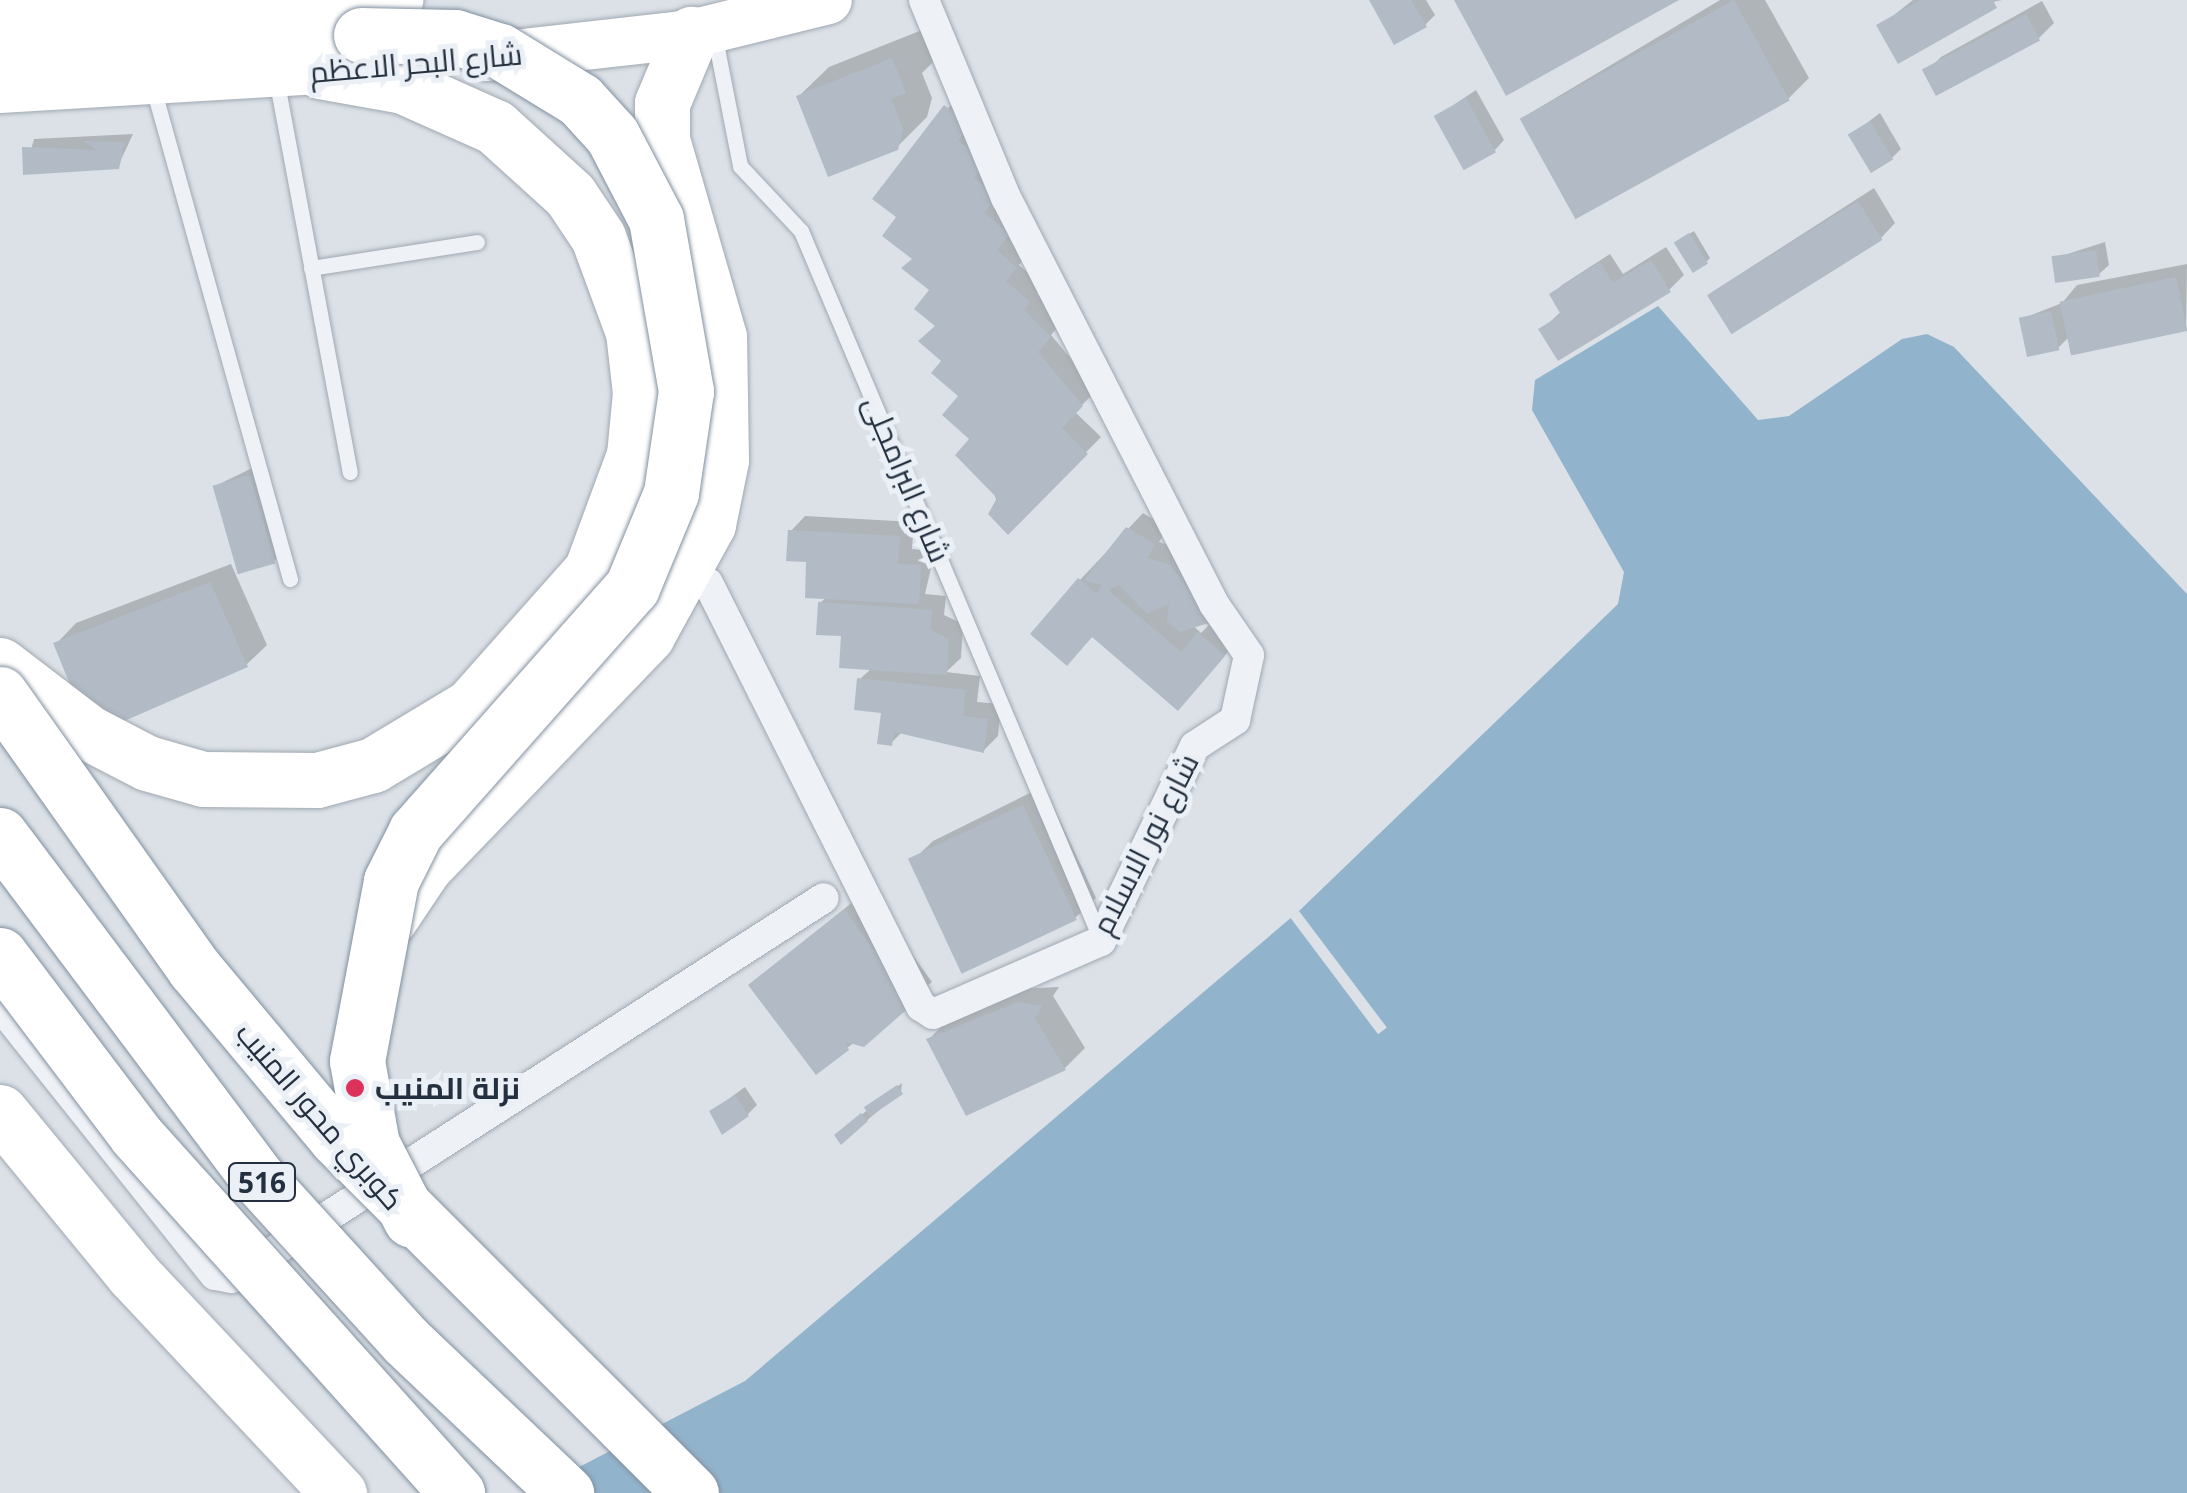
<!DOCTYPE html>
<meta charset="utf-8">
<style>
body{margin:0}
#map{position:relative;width:2187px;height:1493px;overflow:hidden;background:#dbe1e7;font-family:"Open Sans",Cairo,sans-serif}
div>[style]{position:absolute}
.water>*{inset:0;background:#92b3cc}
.pier>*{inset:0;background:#dbe1e7;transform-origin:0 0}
.shadow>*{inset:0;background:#0003}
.building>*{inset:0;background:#b2bbc5;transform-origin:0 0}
.roads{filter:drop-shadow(0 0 2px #a0a8b1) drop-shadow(0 0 2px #a0a8b1)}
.service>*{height:15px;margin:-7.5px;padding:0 7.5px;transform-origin:7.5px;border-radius:7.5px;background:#eef1f5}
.minor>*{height:30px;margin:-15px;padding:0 15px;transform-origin:15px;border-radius:15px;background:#eef1f5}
.primary>*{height:48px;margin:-24px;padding:0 24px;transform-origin:24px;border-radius:24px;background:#fff}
.motorway>*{height:55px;margin:-27.5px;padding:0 27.5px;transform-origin:27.5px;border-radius:27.5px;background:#fff}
.bridges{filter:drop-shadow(0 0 2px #81909f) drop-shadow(0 0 2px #81909f)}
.motorway-bridge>*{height:55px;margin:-27.5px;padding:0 27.5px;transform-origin:27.5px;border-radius:27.5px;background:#fff}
.dots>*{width:28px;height:28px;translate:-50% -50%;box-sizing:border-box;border:5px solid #eaf0f5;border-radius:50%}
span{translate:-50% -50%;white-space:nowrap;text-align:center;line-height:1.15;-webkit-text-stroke:10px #eaf0f5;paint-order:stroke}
.shield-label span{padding:2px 8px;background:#eaf0f5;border:2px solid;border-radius:8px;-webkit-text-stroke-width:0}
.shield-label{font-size:28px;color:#24303f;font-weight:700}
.street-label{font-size:30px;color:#24303f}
.poi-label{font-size:30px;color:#24303f;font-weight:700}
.left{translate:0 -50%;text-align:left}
</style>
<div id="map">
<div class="water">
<div style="clip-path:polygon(1658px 306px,1758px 420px,1789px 416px,1902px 339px,1927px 334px,1954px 347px,2187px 594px,2187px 1493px,529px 1493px,745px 1381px,1299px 911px,1618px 604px,1624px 572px,1532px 410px,1535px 380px)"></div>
</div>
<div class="pier">
<div style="left:1299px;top:911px;width:146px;height:11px;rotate:53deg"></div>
</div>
<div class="shadow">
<div style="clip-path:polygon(1372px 0,1426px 0,1435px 15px,1425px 25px)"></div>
<div style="clip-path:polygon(1720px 0,1765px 0,1809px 78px,1789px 98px,1522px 118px)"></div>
<div style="clip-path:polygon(1913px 0,2002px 0,1880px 26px)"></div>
<div style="clip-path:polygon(2042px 1px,2054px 23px,2039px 38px,1939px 93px,1926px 72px,1941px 57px)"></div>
<div style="clip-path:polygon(922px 30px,934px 61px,922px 73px,932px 98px,927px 117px,897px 147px,799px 96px,829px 67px)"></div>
<div style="clip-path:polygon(1476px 90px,1504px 140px,1495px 150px,1437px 116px)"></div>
<div style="clip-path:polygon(961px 92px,1030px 252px,1019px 265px,1043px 286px,1037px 294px,1064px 320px,1051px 335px,1097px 390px,1075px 412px,1101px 437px,1008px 531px,944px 360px,932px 289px,899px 217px,876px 198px)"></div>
<div style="clip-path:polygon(1880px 113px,1901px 149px,1892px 158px,1851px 135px)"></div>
<div style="clip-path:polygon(133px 134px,118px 166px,25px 172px,34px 139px)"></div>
<div style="clip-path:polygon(1874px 188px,1895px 223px,1881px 238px,1709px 294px)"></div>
<div style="clip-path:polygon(1694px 231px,1710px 258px,1706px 262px,1681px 239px)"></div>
<div style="clip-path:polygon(2105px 242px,2109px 265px,2099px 274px,2055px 258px)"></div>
<div style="clip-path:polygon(1666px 247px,1684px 275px,1669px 290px,1541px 330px,1562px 311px,1552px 294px,1562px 285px,1610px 254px,1623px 274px)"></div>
<div style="clip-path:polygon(2187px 264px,2186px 329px,2069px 337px,2058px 348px,2021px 319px,2062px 303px,2077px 285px)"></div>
<div style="clip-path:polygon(265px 462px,288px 547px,273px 562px,215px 486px)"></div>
<div style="clip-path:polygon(evenodd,1143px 513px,1168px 528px,1159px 542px,1184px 550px,1243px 634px,1198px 687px,1094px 635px,1067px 663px,1080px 580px,1143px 513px,1196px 617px,1209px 625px,1201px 633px,1189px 622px,1196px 617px)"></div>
<div style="clip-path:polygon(805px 516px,914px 522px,912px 549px,935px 551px,925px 594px,946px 596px,944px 615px,963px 624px,961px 658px,946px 672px,980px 676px,977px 702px,1001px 704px,998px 736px,983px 751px,903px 731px,891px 743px,883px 711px,860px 679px,872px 668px,820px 603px,827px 597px,790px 532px)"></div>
<div style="clip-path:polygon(231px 564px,267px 645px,246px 665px,56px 644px,76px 623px)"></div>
<div style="clip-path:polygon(1044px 786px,1096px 898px,1075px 918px,912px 861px,933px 841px)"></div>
<div style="clip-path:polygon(866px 891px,932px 982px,847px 1048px,751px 985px)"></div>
<div style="clip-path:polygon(1059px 987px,1053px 996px,1085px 1048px,1065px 1068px,967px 1113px,929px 1039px,949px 1019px,1016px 989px)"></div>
<div style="clip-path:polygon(902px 1083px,901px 1092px,841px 1142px,841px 1131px)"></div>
<div style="clip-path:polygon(745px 1087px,757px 1105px,747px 1115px,712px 1111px)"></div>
</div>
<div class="building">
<div style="clip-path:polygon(1369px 0,1411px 0,1427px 27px,1394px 45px)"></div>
<div style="clip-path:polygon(1454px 0,1679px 0,1506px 96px)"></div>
<div style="left:1734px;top:0;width:115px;height:245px;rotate:61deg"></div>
<div style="clip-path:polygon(1921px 0,1993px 0,1997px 8px,1898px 64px,1876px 25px)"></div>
<div style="left:2026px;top:14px;width:30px;height:118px;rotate:62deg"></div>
<div style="clip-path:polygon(892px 58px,906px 93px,891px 99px,903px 129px,898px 150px,828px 177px,796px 96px)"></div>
<div style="left:1466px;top:98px;width:62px;height:37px;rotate:61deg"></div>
<div style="clip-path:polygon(944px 105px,970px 125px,958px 141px,986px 163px,974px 178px,997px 197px,984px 213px,1010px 234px,997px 250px,1017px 268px,1006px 281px,1030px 302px,1024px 310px,1051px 337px,1038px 352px,1083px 406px,1062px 428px,1088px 454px,1008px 535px,988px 514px,997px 498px,955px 455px,969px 439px,942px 415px,958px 396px,931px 373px,941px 361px,918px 341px,935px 326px,914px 309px,929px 290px,901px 268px,912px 259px,882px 236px,896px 217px,872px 199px)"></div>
<div style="left:1870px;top:121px;width:45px;height:26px;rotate:59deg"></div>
<div style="clip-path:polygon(84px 141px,125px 142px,119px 169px,23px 175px,22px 147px,97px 150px)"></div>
<div style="left:1858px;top:201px;width:46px;height:178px;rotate:58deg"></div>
<div style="left:1689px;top:233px;width:36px;height:18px;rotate:58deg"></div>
<div style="left:2096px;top:250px;width:27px;height:45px;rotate:82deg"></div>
<div style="clip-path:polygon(1651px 260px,1671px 292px,1558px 361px,1538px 329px,1561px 315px,1549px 294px,1600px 262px,1613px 283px)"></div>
<div style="left:2176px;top:277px;width:55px;height:119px;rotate:78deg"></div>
<div style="left:2051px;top:311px;width:40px;height:33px;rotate:78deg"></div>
<div style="left:250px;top:475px;width:92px;height:39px;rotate:74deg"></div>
<div style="clip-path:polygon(1126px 527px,1155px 544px,1147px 558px,1169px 564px,1215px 621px,1180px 632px,1167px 621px,1169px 604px,1147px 614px,1119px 585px,1108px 590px,1181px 652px,1198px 632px,1225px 656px,1178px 711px,1092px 637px,1067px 666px,1030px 634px,1078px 578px,1096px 593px,1102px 585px,1084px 580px)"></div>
<div style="clip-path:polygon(788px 530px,900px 536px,898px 564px,921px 565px,919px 604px,805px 598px,806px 562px,786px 561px)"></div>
<div style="clip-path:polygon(210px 582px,248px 667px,122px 722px,71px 687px,53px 643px)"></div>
<div style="clip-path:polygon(818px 602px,932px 610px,931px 630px,949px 639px,947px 675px,839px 668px,841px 636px,816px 635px)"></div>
<div style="clip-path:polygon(857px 678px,966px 690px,963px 716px,988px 719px,984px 753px,894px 732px,892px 746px,877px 744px,881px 713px,854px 710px)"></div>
<div style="left:1023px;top:805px;width:127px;height:127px;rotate:65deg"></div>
<div style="clip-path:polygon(844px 909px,913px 1004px,864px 1047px,845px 1042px,849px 1050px,816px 1075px,748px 985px)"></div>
<div style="clip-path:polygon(1018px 1002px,1042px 1006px,1035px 1018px,1066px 1070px,966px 1116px,926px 1039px)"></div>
<div style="left:897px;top:1085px;width:11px;height:40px;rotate:56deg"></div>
<div style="clip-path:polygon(735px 1095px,749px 1116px,722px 1135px,709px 1111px)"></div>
<div style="clip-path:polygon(861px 1113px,868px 1121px,841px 1145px,834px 1135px)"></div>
</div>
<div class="roads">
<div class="service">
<div style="left:714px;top:33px;width:136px;rotate:78.9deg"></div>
<div style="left:740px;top:166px;width:89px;rotate:46.8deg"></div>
<div style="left:801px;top:231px;width:770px;rotate:67.07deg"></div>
<div style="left:276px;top:78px;width:401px;rotate:79.4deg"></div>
<div style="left:152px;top:84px;width:514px;rotate:74.42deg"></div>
<div style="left:311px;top:268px;width:168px;rotate:-8.9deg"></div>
</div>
<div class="minor">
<div style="left:708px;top:583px;width:474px;rotate:63.3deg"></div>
<div style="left:921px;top:1006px;width:14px;rotate:34deg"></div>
<div style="left:933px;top:1014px;width:183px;rotate:-23.5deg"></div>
<div style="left:1101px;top:941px;width:216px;rotate:-64.3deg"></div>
<div style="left:1195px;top:746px;width:48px;rotate:-33deg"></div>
<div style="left:1235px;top:720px;width:66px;rotate:-77.8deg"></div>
<div style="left:1249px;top:655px;width:62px;rotate:-124.5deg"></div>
<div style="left:1214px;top:604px;width:456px;rotate:-117.1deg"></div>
<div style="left:1006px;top:198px;width:214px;rotate:-112.5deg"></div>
<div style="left:0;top:1006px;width:344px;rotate:51.4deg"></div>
<div style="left:215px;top:1275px;width:17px;rotate:10deg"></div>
<div style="left:232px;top:1278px;width:703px;rotate:-32.7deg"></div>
</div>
<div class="primary">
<div style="left:0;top:21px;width:400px;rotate:-3deg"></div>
<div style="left:487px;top:57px;width:205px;rotate:-6.4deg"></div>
<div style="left:691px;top:34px;width:141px;rotate:-13.9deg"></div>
<div style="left:0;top:89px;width:357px;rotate:-3.4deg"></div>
</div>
<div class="motorway">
<div style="left:0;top:54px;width:361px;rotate:-3deg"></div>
<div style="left:0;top:665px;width:112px;rotate:37.4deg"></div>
<div style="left:89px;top:733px;width:65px;rotate:27.3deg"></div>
<div style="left:147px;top:763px;width:58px;rotate:15.9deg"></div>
<div style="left:203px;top:779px;width:114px;rotate:0.5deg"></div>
<div style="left:317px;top:780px;width:58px;rotate:-15deg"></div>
<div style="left:373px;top:765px;width:114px;rotate:-31deg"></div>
<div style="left:471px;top:706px;width:181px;rotate:-48.4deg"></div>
<div style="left:591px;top:571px;width:124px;rotate:-69.7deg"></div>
<div style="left:634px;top:455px;width:62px;rotate:-84.5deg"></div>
<div style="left:640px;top:393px;width:61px;rotate:-96.5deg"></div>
<div style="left:633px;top:332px;width:101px;rotate:-110.2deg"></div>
<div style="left:598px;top:237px;width:50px;rotate:-123.7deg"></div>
<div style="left:570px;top:195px;width:101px;rotate:-137.8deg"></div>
<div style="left:495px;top:127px;width:101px;rotate:-156deg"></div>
<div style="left:403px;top:86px;width:84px;rotate:-169.8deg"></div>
<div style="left:390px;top:918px;width:63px;rotate:-56.1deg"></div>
<div style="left:425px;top:866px;width:320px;rotate:-46.1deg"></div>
<div style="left:647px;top:635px;width:127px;rotate:-61.2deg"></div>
<div style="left:708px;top:524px;width:65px;rotate:-78.5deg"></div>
<div style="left:721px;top:460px;width:123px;rotate:-90.9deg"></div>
<div style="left:719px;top:337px;width:206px;rotate:-106.1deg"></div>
<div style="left:662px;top:139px;width:36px;rotate:-90deg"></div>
<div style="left:662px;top:103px;width:75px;rotate:-67.2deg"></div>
<div style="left:0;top:1112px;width:210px;rotate:50.6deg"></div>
<div style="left:133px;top:1274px;width:301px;rotate:46.8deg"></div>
</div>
</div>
<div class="bridges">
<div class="motorway-bridge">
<div style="left:361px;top:35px;width:94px;rotate:1.2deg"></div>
<div style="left:455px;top:37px;width:47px;rotate:17.3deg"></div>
<div style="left:500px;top:51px;width:94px;rotate:31.5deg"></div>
<div style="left:580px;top:100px;width:47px;rotate:47.6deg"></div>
<div style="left:612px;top:135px;width:95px;rotate:62.4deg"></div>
<div style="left:656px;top:219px;width:175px;rotate:80.1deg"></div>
<div style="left:686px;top:391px;width:103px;rotate:98.4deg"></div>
<div style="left:671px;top:493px;width:102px;rotate:112.5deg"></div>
<div style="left:632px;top:587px;width:326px;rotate:131.5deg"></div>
<div style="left:416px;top:831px;width:56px;rotate:116.6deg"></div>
<div style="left:391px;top:881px;width:183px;rotate:100.7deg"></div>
<div style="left:357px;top:1061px;width:84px;rotate:79.8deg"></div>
<div style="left:372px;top:1144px;width:85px;rotate:62.8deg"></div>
<div style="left:0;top:694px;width:336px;rotate:54.7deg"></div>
<div style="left:194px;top:968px;width:222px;rotate:50.1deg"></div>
<div style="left:336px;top:1138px;width:502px;rotate:45deg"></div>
<div style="left:0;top:835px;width:425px;rotate:53.1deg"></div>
<div style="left:255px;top:1175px;width:224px;rotate:47.7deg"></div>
<div style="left:406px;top:1341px;width:221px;rotate:43.5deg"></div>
<div style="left:0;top:955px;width:226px;rotate:52.9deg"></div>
<div style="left:136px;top:1135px;width:481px;rotate:48.1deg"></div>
</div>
</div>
<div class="dots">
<div style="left:355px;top:1088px;background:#dc315b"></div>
</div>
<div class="shield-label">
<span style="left:262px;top:1182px">516</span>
</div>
<div class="street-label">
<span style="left:416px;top:63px;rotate:-5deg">شارع البحر الاعظم</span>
<span style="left:907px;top:479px;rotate:67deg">شارع البرامجلى</span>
<span style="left:1145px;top:844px;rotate:-63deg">شارع نور الاسلام</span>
<span style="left:320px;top:1116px;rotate:49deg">كوبري محور المنيب</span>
</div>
<div class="poi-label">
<span class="left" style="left:375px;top:1088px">نزلة المنيب</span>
</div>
</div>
